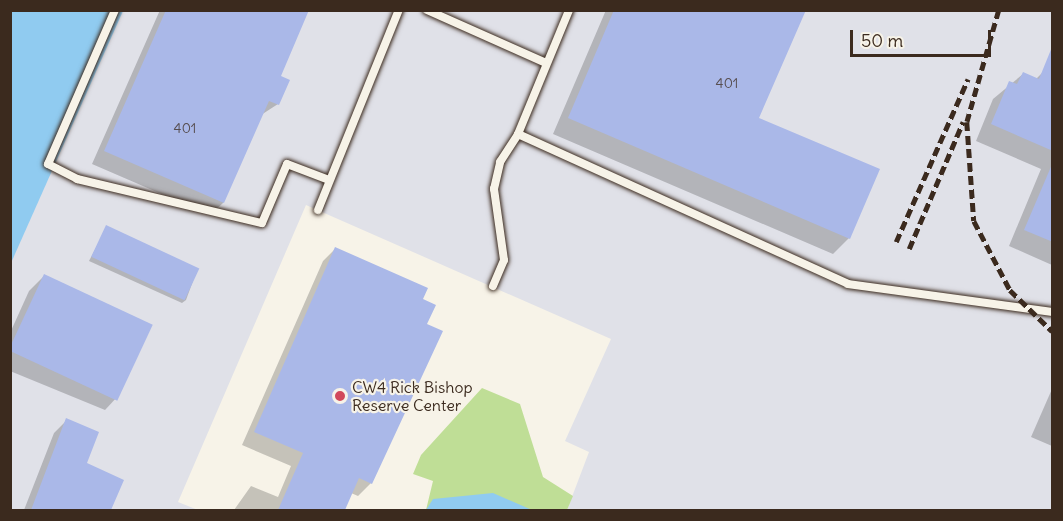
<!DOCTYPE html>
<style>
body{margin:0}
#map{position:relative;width:1063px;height:521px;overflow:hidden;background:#f7f3e8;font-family:Delius,sans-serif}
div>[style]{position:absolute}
.built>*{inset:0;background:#e0e1e8}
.green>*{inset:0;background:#bfde96}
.water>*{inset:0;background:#90cbf0}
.shadow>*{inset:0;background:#0003}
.building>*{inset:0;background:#aab8e8;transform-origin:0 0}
.roads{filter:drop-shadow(0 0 2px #3b2a1e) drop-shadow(0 0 2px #3b2a1e)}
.service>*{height:8px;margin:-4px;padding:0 4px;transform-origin:4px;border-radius:4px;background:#f7f3e8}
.rail>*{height:4.5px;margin-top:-2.25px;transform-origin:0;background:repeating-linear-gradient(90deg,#3b2a1e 0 9px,transparent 0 13.5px)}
.dots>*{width:16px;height:16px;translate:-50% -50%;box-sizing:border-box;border:3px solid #f7f3e8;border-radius:50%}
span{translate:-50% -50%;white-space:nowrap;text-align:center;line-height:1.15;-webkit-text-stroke:4.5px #f7f3e8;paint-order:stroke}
.number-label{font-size:14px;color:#574e50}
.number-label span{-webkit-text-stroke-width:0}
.poi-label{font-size:16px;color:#3b2a1e}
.left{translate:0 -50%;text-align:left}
.frame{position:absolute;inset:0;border:12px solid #3b2a1e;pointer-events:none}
.scale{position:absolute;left:850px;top:30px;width:141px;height:27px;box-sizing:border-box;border:3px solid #3b2a1e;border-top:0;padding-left:8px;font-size:18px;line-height:21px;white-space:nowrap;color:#3b2a1e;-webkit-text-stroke:4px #f7f3e8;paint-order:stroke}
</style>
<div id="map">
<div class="built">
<div style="clip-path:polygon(65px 11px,1052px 11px,1052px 510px,567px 510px,589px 452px,565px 441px,611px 339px,306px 205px,178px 502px,198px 510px,11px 510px,11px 132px)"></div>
</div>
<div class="green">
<div style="clip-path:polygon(482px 388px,520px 404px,543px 477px,573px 496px,567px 510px,426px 510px,433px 481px,413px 474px,421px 455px)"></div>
</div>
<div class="water">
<div style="clip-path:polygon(11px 11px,123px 11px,11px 263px)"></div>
<div style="clip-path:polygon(493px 493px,532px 510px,426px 510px,433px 499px)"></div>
</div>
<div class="shadow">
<div style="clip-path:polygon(160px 10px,308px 10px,279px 77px,278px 104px,261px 115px,223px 203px,210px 215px,92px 164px)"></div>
<div style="clip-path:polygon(606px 10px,804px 10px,757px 119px,849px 238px,833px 254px,553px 134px)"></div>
<div style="clip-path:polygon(1043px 72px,1052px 76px,1052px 265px,1009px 246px,1041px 169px,976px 141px,993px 99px,1023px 74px,1036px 79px)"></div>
<div style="clip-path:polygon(107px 227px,197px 270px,186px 300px,182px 303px,89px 261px)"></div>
<div style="clip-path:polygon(335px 249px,421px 300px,425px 325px,371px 483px,358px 496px,351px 493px,344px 510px,234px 510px,251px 486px,278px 497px,291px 466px,242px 445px,323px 261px)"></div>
<div style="clip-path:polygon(44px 276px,119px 395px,105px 410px,10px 371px,10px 333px,29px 291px)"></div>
<div style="clip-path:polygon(1052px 389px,1052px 446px,1031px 437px)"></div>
<div style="clip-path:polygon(67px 420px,85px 464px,122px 481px,109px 510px,24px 510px,54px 433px)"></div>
</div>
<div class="building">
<div style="clip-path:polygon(166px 10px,309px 10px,281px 76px,290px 80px,279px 105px,269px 101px,224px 203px,104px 151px)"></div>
<div style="clip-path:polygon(614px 10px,806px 10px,759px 118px,880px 169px,850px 239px,568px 118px)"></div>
<div style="clip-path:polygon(1052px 47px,1053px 47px,1053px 151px,991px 124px,1009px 81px,1017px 84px,1023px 72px,1039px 79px)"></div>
<div style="clip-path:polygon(1053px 162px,1053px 242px,1024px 230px)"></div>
<div style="left:106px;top:225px;width:103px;height:35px;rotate:25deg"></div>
<div style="clip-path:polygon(335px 247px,428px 288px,423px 299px,436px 305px,427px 324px,443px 331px,372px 484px,359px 478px,345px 510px,278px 510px,303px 453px,254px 432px)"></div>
<div style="left:44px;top:274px;width:120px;height:84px;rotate:25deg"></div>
<div style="clip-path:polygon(66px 418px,99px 432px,87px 463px,124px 480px,111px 510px,31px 510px)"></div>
</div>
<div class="roads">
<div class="service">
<div style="left:115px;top:10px;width:168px;rotate:113.5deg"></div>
<div style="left:48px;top:164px;width:33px;rotate:27deg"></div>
<div style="left:77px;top:179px;width:190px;rotate:13.4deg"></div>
<div style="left:262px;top:223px;width:64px;rotate:-67deg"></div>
<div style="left:287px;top:164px;width:45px;rotate:20.9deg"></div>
<div style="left:427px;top:10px;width:130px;rotate:24deg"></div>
<div style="left:518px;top:134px;width:362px;rotate:24.4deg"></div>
<div style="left:848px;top:284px;width:206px;rotate:7.8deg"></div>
<div style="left:318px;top:210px;width:216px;rotate:-68deg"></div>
<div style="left:493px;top:286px;width:28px;rotate:-67deg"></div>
<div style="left:504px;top:260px;width:72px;rotate:-98deg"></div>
<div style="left:494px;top:189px;width:28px;rotate:-77deg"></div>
<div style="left:500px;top:162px;width:33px;rotate:-57deg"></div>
<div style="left:518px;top:134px;width:134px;rotate:-67.6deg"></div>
</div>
</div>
<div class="rail">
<div style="left:999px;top:10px;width:116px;rotate:105.9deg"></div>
<div style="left:967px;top:122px;width:99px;rotate:86deg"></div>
<div style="left:974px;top:221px;width:78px;rotate:62.4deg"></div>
<div style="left:1010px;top:290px;width:59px;rotate:44.3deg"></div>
<div style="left:896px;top:242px;width:178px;rotate:-66.2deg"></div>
<div style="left:909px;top:249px;width:138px;rotate:-67deg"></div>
</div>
<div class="dots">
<div style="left:340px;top:396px;background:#d1495b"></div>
</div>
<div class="number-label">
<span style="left:727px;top:83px">401</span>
<span style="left:185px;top:128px">401</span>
</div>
<div class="poi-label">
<span class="left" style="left:352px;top:396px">CW4 Rick Bishop<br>Reserve Center</span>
</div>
<div class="frame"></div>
<div class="scale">50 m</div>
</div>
